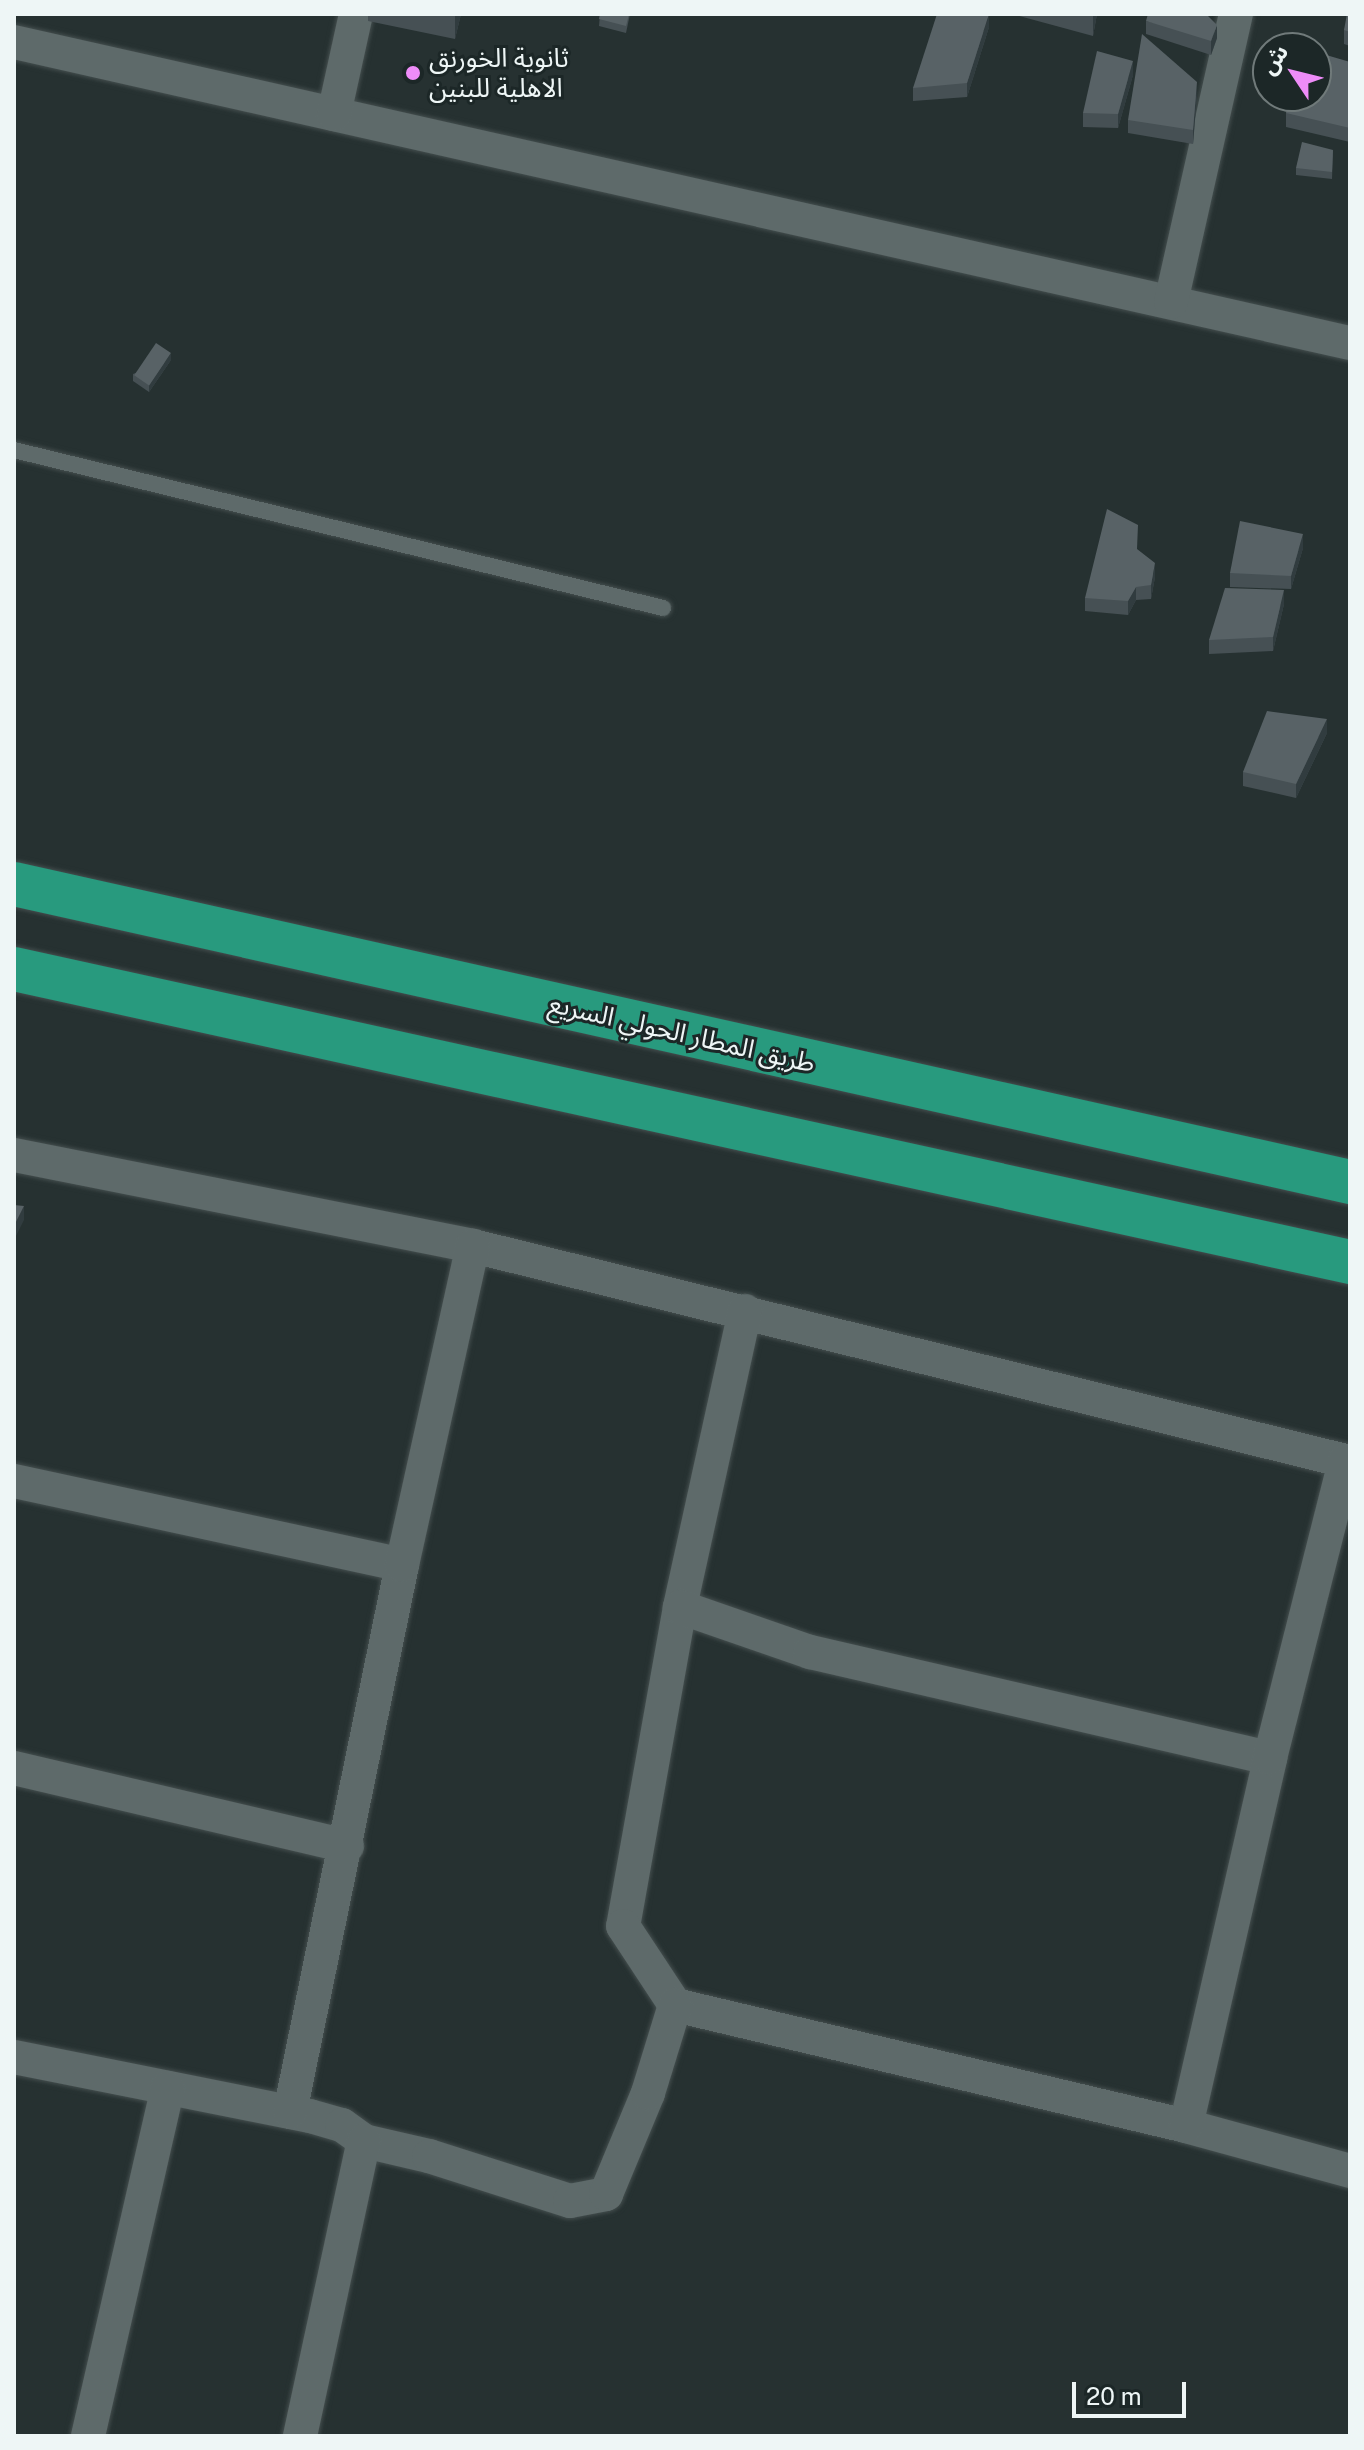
<!DOCTYPE html>
<meta charset="utf-8">
<style>
body{margin:0}
#map{position:relative;width:1364px;height:2450px;overflow:hidden;background:#263131;font-family:"Public Sans","Noto Sans Arabic",sans-serif}
div>[style]{position:absolute}
.roads{filter:drop-shadow(0 0 2px #444e4e) drop-shadow(0 0 2px #444e4e)}
.lane>*{height:16px;margin:-8px;padding:0 8px;transform-origin:8px;border-radius:8px;background:#5e6a6a}
.street>*{height:34px;margin:-17px;padding:0 17px;transform-origin:17px;border-radius:17px;background:#5e6a6a}
.highway>*{height:44px;margin:-22px;padding:0 22px;transform-origin:22px;border-radius:22px;background:#289a7e}
.wall>*{inset:0;background:#465054}
.shaded-wall>*{inset:0;background:#313c3f}
.building>*{inset:0;background:#586266;transform-origin:0 0}
.dots>*{width:22px;height:22px;translate:-50% -50%;box-sizing:border-box;border:4px solid #1c2727;border-radius:50%}
span{translate:-50% -50%;white-space:nowrap;text-align:center;line-height:1.15;-webkit-text-stroke:6px #1c2727;paint-order:stroke}
.poi-label{font-size:26px;color:#eef6f6}
.left{translate:0 -50%;text-align:left}
.street-label{font-size:26px;color:#eef6f6}
.frame{position:absolute;inset:0;border:16px solid #eef6f6;pointer-events:none}
.north{position:absolute;left:1252px;top:32px;width:80px;height:80px;box-sizing:border-box;background:#1c2727;border:2px solid #707a7a;border-radius:50%;rotate:305deg;font-size:22px;font-weight:700;line-height:32px;text-align:center;color:#eef6f6}
.north::after{content:'';display:block;margin:auto;width:28px;height:36px;background:#ee8cf8;clip-path:polygon(50% 0,100% 100%,50% 72%,0 100%)}
.scale{position:absolute;left:1072px;top:2382px;width:114px;height:36px;box-sizing:border-box;border:4px solid #eef6f6;border-top:0;padding-left:10px;font-size:24px;line-height:28px;white-space:nowrap;color:#eef6f6;-webkit-text-stroke:6px #1c2727;paint-order:stroke}
</style>
<div id="map">
<div class="roads">
<div class="lane">
<div style="left:14px;top:450px;width:668px;rotate:13.68deg"></div>
</div>
<div class="street">
<div style="left:14px;top:42px;width:1369px;rotate:12.7deg"></div>
<div style="left:334px;top:114px;width:102px;rotate:-77.6deg"></div>
<div style="left:1171px;top:302px;width:295px;rotate:-77.3deg"></div>
<div style="left:14px;top:1155px;width:468px;rotate:11.2deg"></div>
<div style="left:473px;top:1246px;width:903px;rotate:13.84deg"></div>
<div style="left:745px;top:1311px;width:303px;rotate:102.4deg"></div>
<div style="left:680px;top:1607px;width:324px;rotate:100.1deg"></div>
<div style="left:623px;top:1926px;width:95px;rotate:56.6deg"></div>
<div style="left:675px;top:2005px;width:525px;rotate:13.32deg"></div>
<div style="left:1186px;top:2126px;width:170px;rotate:15.3deg"></div>
<div style="left:14px;top:1481px;width:397px;rotate:12.2deg"></div>
<div style="left:680px;top:1607px;width:138px;rotate:19.1deg"></div>
<div style="left:810px;top:1652px;width:472px;rotate:13deg"></div>
<div style="left:14px;top:1768px;width:342px;rotate:13.2deg"></div>
<div style="left:14px;top:2057px;width:302px;rotate:11.3deg"></div>
<div style="left:310px;top:2116px;width:33px;rotate:16deg"></div>
<div style="left:342px;top:2125px;width:27px;rotate:36deg"></div>
<div style="left:364px;top:2141px;width:67px;rotate:13deg"></div>
<div style="left:429px;top:2156px;width:148px;rotate:17.7deg"></div>
<div style="left:570px;top:2201px;width:37px;rotate:-11deg"></div>
<div style="left:606px;top:2194px;width:109px;rotate:-67.4deg"></div>
<div style="left:648px;top:2093px;width:92px;rotate:-72.9deg"></div>
<div style="left:290px;top:2112px;width:558px;rotate:-78.43deg"></div>
<div style="left:402px;top:1565px;width:327px;rotate:-77.5deg"></div>
<div style="left:1186px;top:2126px;width:377px;rotate:-77.1deg"></div>
<div style="left:1270px;top:1758px;width:306px;rotate:-75.8deg"></div>
<div style="left:88px;top:2436px;width:357px;rotate:-77.1deg"></div>
<div style="left:300px;top:2436px;width:302px;rotate:-77.8deg"></div>
</div>
<div class="highway">
<div style="left:14px;top:884px;width:1369px;rotate:12.57deg"></div>
<div style="left:14px;top:969px;width:1368px;rotate:12.37deg"></div>
</div>
</div>
<div class="wall">
<div style="clip-path:polygon(368px 14px,461px 14px,455px 39px,368px 21px)"></div>
<div style="clip-path:polygon(600px 14px,630px 14px,626px 33px,599px 26px)"></div>
<div style="clip-path:polygon(1012px 14px,1097px 14px,1093px 36px)"></div>
<div style="clip-path:polygon(1350px 14px,1350px 46px,1344px 44px,1344px 30px)"></div>
<div style="clip-path:polygon(1146px 21px,1217px 38px,1211px 55px,1146px 34px)"></div>
<div style="clip-path:polygon(989px 27px,967px 97px,913px 101px,913px 88px)"></div>
<div style="clip-path:polygon(1350px 62px,1350px 142px,1286px 127px,1286px 113px)"></div>
<div style="clip-path:polygon(1133px 75px,1118px 128px,1083px 127px,1083px 113px)"></div>
<div style="clip-path:polygon(1197px 95px,1193px 144px,1128px 133px,1128px 120px)"></div>
<div style="clip-path:polygon(1333px 150px,1332px 179px,1296px 175px,1296px 168px)"></div>
<div style="clip-path:polygon(171px 360px,149px 392px,133px 381px,133px 374px)"></div>
<div style="clip-path:polygon(1303px 548px,1291px 589px,1230px 587px,1230px 573px)"></div>
<div style="clip-path:polygon(1137px 550px,1155px 577px,1151px 599px,1136px 600px,1128px 615px,1085px 611px,1085px 598px)"></div>
<div style="clip-path:polygon(1284px 604px,1273px 651px,1209px 654px,1209px 640px)"></div>
<div style="clip-path:polygon(1327px 733px,1296px 798px,1243px 786px,1243px 772px)"></div>
</div>
<div class="shaded-wall">
<div style="clip-path:polygon(455px 14px,461px 14px,455px 39px)"></div>
<div style="clip-path:polygon(989px 14px,989px 27px,967px 97px,967px 83px)"></div>
<div style="clip-path:polygon(1093px 14px,1097px 14px,1093px 36px)"></div>
<div style="clip-path:polygon(1217px 25px,1217px 38px,1211px 55px,1211px 41px)"></div>
<div style="clip-path:polygon(1133px 61px,1133px 75px,1118px 128px,1118px 114px)"></div>
<div style="clip-path:polygon(1197px 82px,1197px 95px,1193px 144px,1193px 130px)"></div>
<div style="clip-path:polygon(171px 353px,171px 360px,149px 392px,149px 385px)"></div>
<div style="clip-path:polygon(1303px 534px,1303px 548px,1291px 589px,1291px 576px)"></div>
<div style="clip-path:polygon(1155px 563px,1155px 577px,1151px 599px,1151px 585px)"></div>
<div style="clip-path:polygon(1136px 587px,1136px 600px,1128px 615px,1128px 601px)"></div>
<div style="clip-path:polygon(1284px 590px,1284px 604px,1273px 651px,1273px 637px)"></div>
<div style="clip-path:polygon(1327px 719px,1327px 733px,1296px 798px,1296px 784px)"></div>
<div style="clip-path:polygon(24px 1206px,24px 1220px,14px 1240px,14px 1226px)"></div>
</div>
<div class="building">
<div style="clip-path:polygon(600px 14px,629px 14px,626px 26px,599px 19px)"></div>
<div style="clip-path:polygon(937px 14px,989px 14px,967px 83px,913px 88px)"></div>
<div style="clip-path:polygon(1148px 14px,1206px 14px,1217px 25px,1211px 41px,1146px 21px)"></div>
<div style="clip-path:polygon(1347px 14px,1350px 14px,1350px 32px,1344px 30px)"></div>
<div style="clip-path:polygon(1142px 34px,1197px 82px,1193px 130px,1128px 120px)"></div>
<div style="clip-path:polygon(1097px 51px,1133px 61px,1118px 114px,1083px 113px)"></div>
<div style="clip-path:polygon(1316px 52px,1350px 62px,1350px 128px,1286px 113px,1290px 96px,1316px 96px)"></div>
<div style="clip-path:polygon(1302px 142px,1333px 150px,1332px 172px,1296px 168px)"></div>
<div style="left:156px;top:343px;width:18px;height:39px;rotate:34deg"></div>
<div style="clip-path:polygon(1107px 509px,1138px 525px,1137px 549px,1155px 563px,1151px 585px,1136px 587px,1128px 601px,1085px 598px)"></div>
<div style="clip-path:polygon(1240px 521px,1303px 534px,1291px 576px,1230px 573px)"></div>
<div style="clip-path:polygon(1225px 588px,1284px 590px,1273px 637px,1209px 640px)"></div>
<div style="clip-path:polygon(1267px 711px,1327px 719px,1296px 784px,1243px 772px)"></div>
<div style="clip-path:polygon(14px 1205px,24px 1206px,14px 1226px)"></div>
</div>
<div class="dots">
<div style="left:413px;top:73px;background:#ee8cf8"></div>
</div>
<div class="poi-label">
<span class="left" style="left:429px;top:73px">ثانوية الخورنق<br>الاهلية للبنين</span>
</div>
<div class="street-label">
<span style="left:682px;top:1033px;rotate:13deg">طريق المطار الحولي السريع</span>
</div>
<div class="frame"></div>
<div class="north">ش</div>
<div class="scale">20 m</div>
</div>
